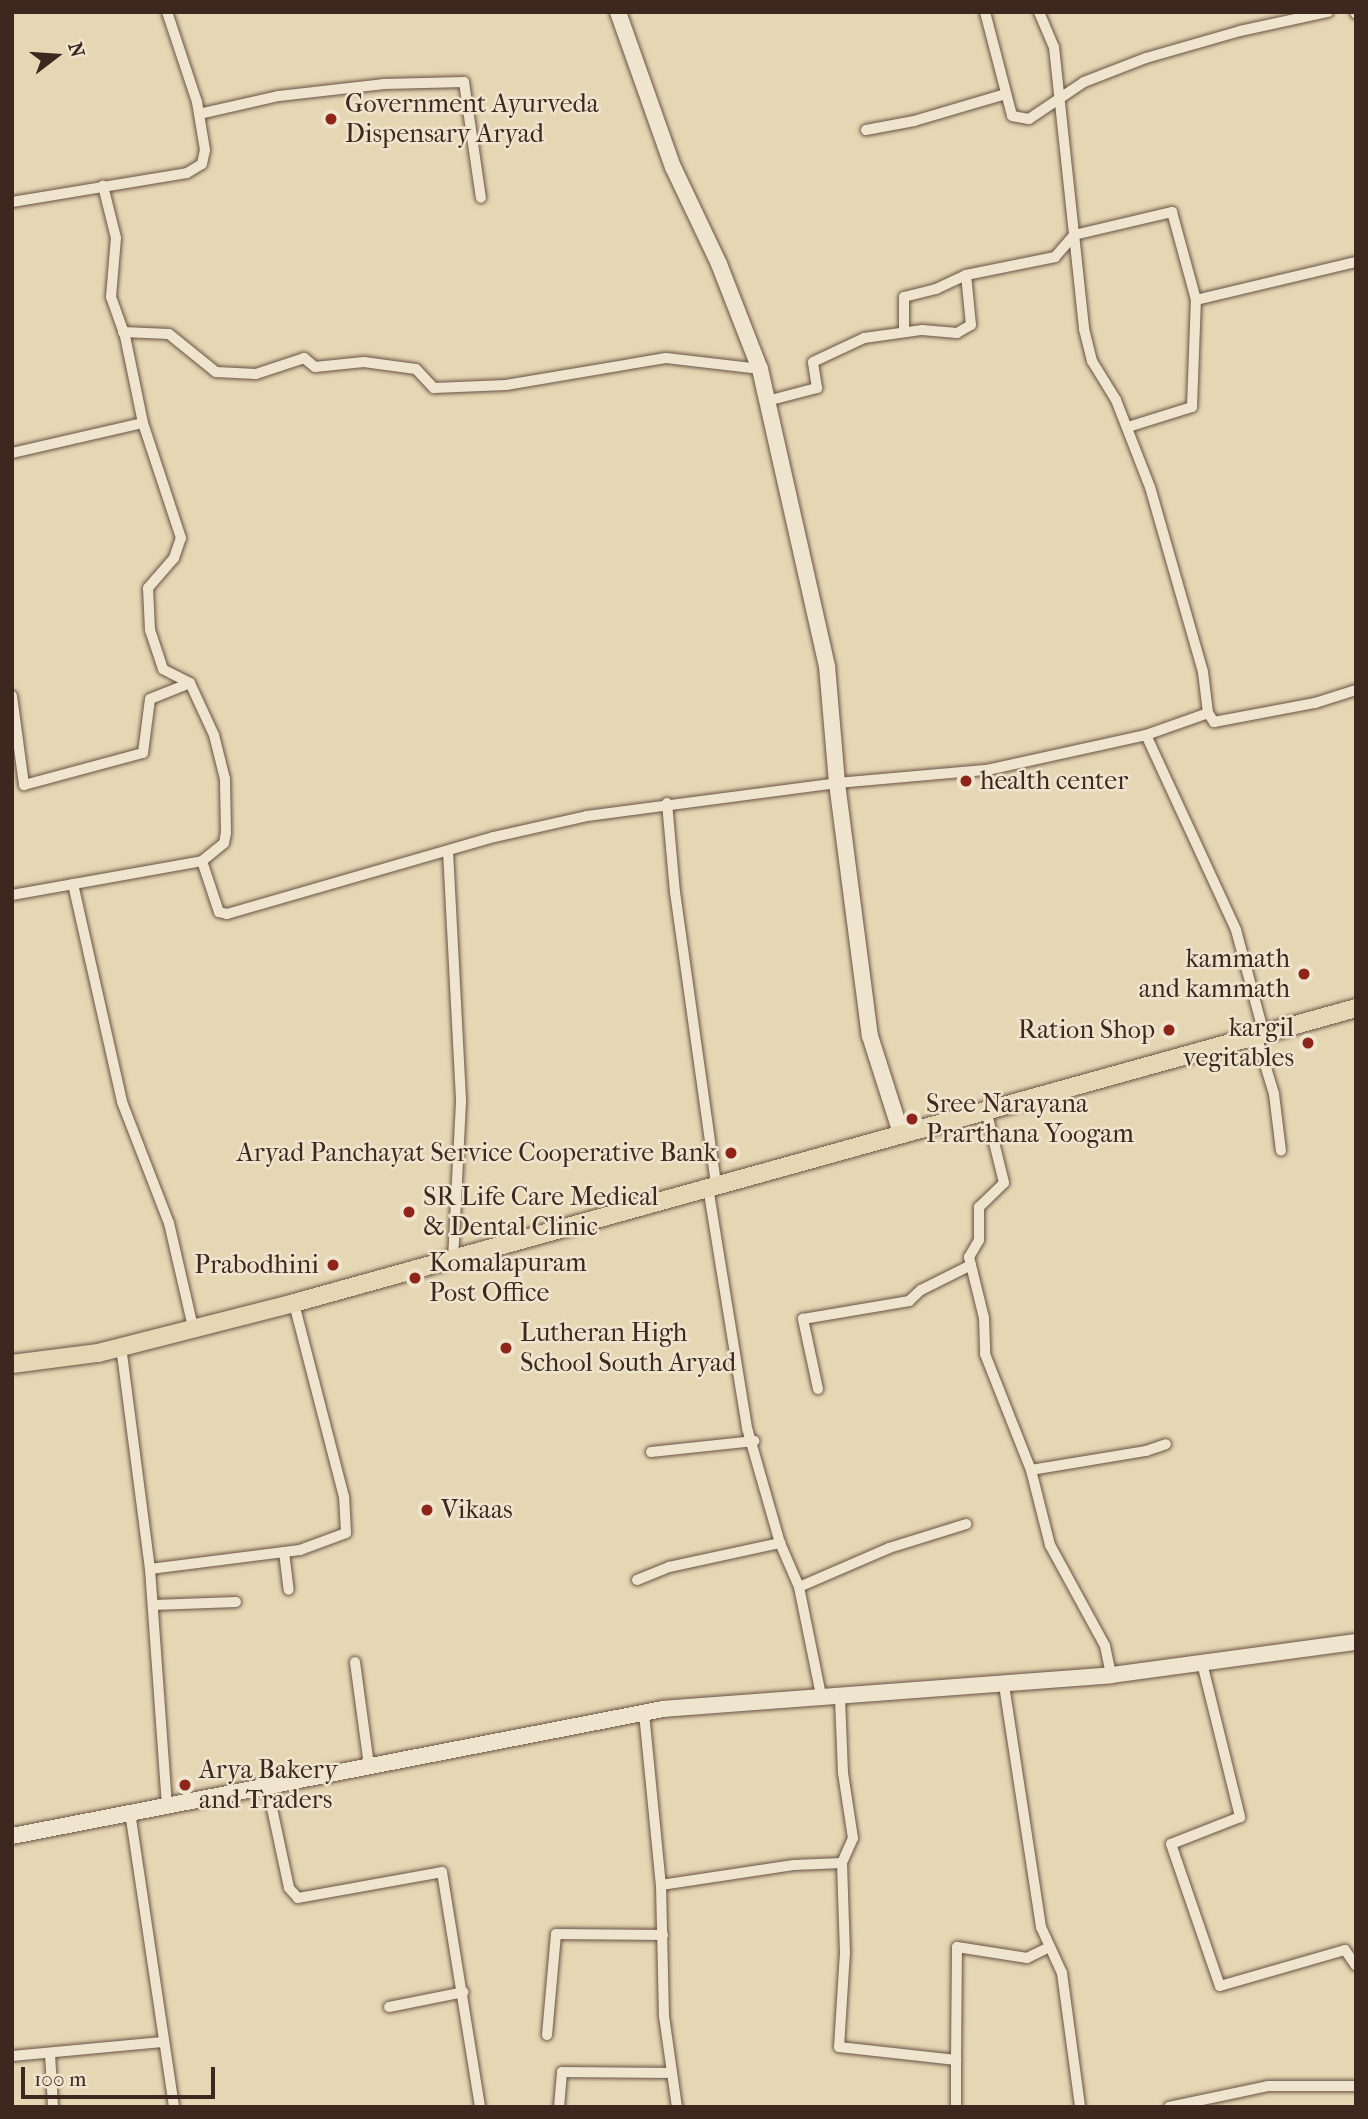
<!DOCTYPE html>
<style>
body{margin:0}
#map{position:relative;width:1368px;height:2119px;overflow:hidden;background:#e6d7b4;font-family:"IM FELL French Canon",serif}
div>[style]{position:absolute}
.roads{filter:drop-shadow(0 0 2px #685344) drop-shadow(0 0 2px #685344)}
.minor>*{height:10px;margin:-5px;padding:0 5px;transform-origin:5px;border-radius:5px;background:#efe5ce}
.secondary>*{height:16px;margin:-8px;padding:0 8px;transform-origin:8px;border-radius:8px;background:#efe5ce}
.primary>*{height:18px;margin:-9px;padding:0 9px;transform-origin:9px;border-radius:9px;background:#e6d7b4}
.dots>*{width:19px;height:19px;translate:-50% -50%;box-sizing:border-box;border:4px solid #efe5ce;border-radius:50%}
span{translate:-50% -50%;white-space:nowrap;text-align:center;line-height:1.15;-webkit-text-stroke:5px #efe5ce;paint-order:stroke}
.poi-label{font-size:26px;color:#3e271f}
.left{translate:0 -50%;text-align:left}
.right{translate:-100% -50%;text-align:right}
.frame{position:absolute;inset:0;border:14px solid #3e271f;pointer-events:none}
.north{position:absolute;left:21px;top:21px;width:70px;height:70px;-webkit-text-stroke:5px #efe5ce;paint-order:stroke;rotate:73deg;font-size:19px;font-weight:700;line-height:28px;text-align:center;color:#3e271f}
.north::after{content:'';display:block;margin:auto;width:24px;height:32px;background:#3e271f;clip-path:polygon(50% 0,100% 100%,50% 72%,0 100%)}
.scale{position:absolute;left:21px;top:2067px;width:194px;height:32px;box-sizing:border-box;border:4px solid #3e271f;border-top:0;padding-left:9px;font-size:21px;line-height:24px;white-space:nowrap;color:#3e271f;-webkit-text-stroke:5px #efe5ce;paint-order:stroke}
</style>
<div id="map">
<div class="roads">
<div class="minor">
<div style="left:985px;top:12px;width:107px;rotate:75.4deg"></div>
<div style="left:1012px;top:116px;width:17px;rotate:10deg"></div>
<div style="left:1029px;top:119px;width:66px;rotate:-33.9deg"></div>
<div style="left:1084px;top:82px;width:66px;rotate:-21.2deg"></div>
<div style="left:1146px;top:58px;width:98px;rotate:-16deg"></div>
<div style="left:1240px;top:31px;width:90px;rotate:-12.2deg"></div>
<div style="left:1039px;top:12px;width:38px;rotate:67deg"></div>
<div style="left:1054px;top:47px;width:284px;rotate:83.9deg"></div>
<div style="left:1084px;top:329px;width:33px;rotate:76deg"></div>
<div style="left:1092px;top:361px;width:46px;rotate:58.4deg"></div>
<div style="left:1116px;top:400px;width:93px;rotate:68.7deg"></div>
<div style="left:1150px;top:487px;width:192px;rotate:74deg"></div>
<div style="left:1203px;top:672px;width:41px;rotate:83deg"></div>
<div style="left:1208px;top:713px;width:11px;rotate:56deg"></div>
<div style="left:1214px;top:722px;width:103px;rotate:-10.7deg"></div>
<div style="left:1315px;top:703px;width:43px;rotate:-17.6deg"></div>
<div style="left:1355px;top:12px;width:2px;rotate:63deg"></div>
<div style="left:199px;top:114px;width:82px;rotate:-12.7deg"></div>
<div style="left:279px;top:96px;width:106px;rotate:-6.5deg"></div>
<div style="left:384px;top:84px;width:80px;rotate:-1.4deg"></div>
<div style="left:464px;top:82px;width:117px;rotate:81.7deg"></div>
<div style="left:866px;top:130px;width:49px;rotate:-10.6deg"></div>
<div style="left:914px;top:121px;width:96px;rotate:-16.4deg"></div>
<div style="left:12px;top:202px;width:177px;rotate:-9.4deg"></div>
<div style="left:187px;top:173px;width:17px;rotate:-31deg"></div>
<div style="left:202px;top:164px;width:14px;rotate:-78deg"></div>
<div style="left:205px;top:150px;width:49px;rotate:-99.5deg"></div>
<div style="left:197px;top:102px;width:95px;rotate:-108.4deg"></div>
<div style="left:123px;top:332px;width:46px;rotate:2.5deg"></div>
<div style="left:169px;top:334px;width:60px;rotate:39deg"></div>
<div style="left:216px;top:372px;width:40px;rotate:2.9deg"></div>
<div style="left:256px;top:374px;width:51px;rotate:-18.4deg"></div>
<div style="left:304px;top:358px;width:14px;rotate:39deg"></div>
<div style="left:315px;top:367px;width:49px;rotate:-5.8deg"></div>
<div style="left:364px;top:362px;width:52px;rotate:7.7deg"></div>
<div style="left:416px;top:369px;width:26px;rotate:47deg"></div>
<div style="left:434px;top:388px;width:72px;rotate:-2.4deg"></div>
<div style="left:506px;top:385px;width:162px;rotate:-9.6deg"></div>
<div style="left:666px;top:358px;width:95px;rotate:6.7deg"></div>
<div style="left:904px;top:332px;width:35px;rotate:-90deg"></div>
<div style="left:904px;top:297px;width:33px;rotate:-14deg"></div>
<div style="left:936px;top:289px;width:33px;rotate:-25deg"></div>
<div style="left:767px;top:401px;width:52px;rotate:-14.6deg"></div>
<div style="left:817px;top:388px;width:26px;rotate:-99deg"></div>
<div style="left:813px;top:362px;width:56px;rotate:-25.2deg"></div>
<div style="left:864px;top:338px;width:59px;rotate:-7.9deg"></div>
<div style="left:922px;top:330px;width:35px;rotate:5deg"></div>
<div style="left:957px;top:333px;width:16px;rotate:-30deg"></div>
<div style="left:971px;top:325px;width:50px;rotate:-95.7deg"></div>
<div style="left:966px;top:275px;width:91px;rotate:-11.4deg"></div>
<div style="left:1055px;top:257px;width:29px;rotate:-49deg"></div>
<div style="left:1074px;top:235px;width:101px;rotate:-13.2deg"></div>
<div style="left:1172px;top:212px;width:91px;rotate:74.7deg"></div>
<div style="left:1128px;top:427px;width:67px;rotate:-17.4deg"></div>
<div style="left:1192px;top:407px;width:107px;rotate:-87.9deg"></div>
<div style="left:1196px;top:300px;width:164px;rotate:-13.4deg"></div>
<div style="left:12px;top:453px;width:134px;rotate:-12.9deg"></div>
<div style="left:12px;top:696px;width:90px;rotate:82.3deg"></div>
<div style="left:24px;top:785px;width:123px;rotate:-15.1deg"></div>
<div style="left:143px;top:753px;width:54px;rotate:-82.6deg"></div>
<div style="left:150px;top:699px;width:43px;rotate:-21.8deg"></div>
<div style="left:1146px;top:735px;width:215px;rotate:65.2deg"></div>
<div style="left:1236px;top:930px;width:108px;rotate:74.9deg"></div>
<div style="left:667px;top:803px;width:89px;rotate:84.9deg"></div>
<div style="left:675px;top:892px;width:295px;rotate:82deg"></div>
<div style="left:448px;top:851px;width:251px;rotate:87deg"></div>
<div style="left:461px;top:1102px;width:156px;rotate:92.9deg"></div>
<div style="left:202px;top:861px;width:54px;rotate:71.6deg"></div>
<div style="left:219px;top:912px;width:8px;rotate:14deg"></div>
<div style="left:227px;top:914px;width:278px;rotate:-16.1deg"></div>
<div style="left:494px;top:837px;width:95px;rotate:-12.7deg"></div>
<div style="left:587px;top:816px;width:252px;rotate:-7.5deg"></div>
<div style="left:837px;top:783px;width:151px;rotate:-5deg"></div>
<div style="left:987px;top:770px;width:163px;rotate:-12.4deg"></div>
<div style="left:1146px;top:735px;width:66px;rotate:-19.5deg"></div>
<div style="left:73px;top:884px;width:223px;rotate:77.3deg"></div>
<div style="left:122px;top:1102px;width:130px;rotate:68.8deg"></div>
<div style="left:169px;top:1223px;width:107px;rotate:77deg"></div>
<div style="left:12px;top:895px;width:193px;rotate:-10.1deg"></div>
<div style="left:202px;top:861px;width:28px;rotate:-39deg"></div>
<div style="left:224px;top:843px;width:10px;rotate:-79deg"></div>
<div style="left:226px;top:833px;width:54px;rotate:-91.1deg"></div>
<div style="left:225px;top:779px;width:45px;rotate:-104deg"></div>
<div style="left:214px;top:735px;width:57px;rotate:-114.8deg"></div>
<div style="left:190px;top:683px;width:30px;rotate:-153deg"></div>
<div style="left:163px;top:669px;width:41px;rotate:-108.4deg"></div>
<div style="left:150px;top:630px;width:42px;rotate:-92.7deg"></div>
<div style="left:148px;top:588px;width:40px;rotate:-49deg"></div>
<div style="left:174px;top:558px;width:21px;rotate:-71deg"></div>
<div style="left:181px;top:538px;width:121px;rotate:-108.3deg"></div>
<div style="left:143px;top:423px;width:89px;rotate:-101.7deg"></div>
<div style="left:125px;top:336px;width:41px;rotate:-109.7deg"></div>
<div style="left:111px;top:297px;width:59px;rotate:-85.2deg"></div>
<div style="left:116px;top:238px;width:54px;rotate:-104deg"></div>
<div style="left:1256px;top:1035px;width:62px;rotate:73deg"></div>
<div style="left:1274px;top:1094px;width:57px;rotate:83deg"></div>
<div style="left:986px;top:1110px;width:75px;rotate:76.1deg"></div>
<div style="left:1004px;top:1183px;width:35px;rotate:136deg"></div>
<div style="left:979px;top:1207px;width:33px;rotate:90deg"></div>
<div style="left:979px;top:1240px;width:20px;rotate:120deg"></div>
<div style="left:969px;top:1257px;width:63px;rotate:76.2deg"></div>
<div style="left:984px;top:1318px;width:36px;rotate:88deg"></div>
<div style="left:985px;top:1354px;width:125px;rotate:68.4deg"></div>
<div style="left:1031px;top:1470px;width:77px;rotate:75.8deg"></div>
<div style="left:1050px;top:1545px;width:115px;rotate:61.4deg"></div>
<div style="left:1105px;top:1646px;width:30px;rotate:78deg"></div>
<div style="left:708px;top:1187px;width:244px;rotate:80.8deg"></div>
<div style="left:747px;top:1428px;width:120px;rotate:74deg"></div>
<div style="left:780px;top:1543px;width:48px;rotate:66.6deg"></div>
<div style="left:799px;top:1587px;width:115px;rotate:78.5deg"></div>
<div style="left:121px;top:1346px;width:225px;rotate:82.6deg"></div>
<div style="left:150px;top:1569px;width:237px;rotate:85.9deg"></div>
<div style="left:818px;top:1389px;width:72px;rotate:-102.1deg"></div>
<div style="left:803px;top:1319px;width:108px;rotate:-9.6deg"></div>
<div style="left:909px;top:1301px;width:16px;rotate:-43deg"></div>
<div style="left:921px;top:1290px;width:56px;rotate:-26.6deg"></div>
<div style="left:651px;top:1452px;width:104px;rotate:-6.1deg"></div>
<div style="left:1031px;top:1470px;width:117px;rotate:-9.4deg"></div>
<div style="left:1146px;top:1451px;width:21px;rotate:-19deg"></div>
<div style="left:284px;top:1552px;width:38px;rotate:83deg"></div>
<div style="left:150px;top:1569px;width:151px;rotate:-7.2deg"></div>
<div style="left:300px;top:1550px;width:49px;rotate:-20.3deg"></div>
<div style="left:346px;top:1533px;width:36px;rotate:-93deg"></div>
<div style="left:344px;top:1497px;width:200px;rotate:-104.5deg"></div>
<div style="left:637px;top:1580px;width:35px;rotate:-22deg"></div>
<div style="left:669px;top:1567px;width:114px;rotate:-12.2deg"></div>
<div style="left:799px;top:1587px;width:98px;rotate:-23.4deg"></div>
<div style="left:889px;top:1548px;width:81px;rotate:-17.3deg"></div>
<div style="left:153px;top:1605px;width:83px;rotate:-2.1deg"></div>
<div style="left:355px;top:1662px;width:104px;rotate:82.3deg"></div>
<div style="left:1202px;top:1663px;width:159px;rotate:76.1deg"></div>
<div style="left:1240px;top:1817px;width:74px;rotate:158.6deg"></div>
<div style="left:1171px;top:1844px;width:150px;rotate:71deg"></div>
<div style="left:1220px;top:1986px;width:130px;rotate:-16.1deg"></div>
<div style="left:1345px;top:1950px;width:19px;rotate:55deg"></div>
<div style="left:1004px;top:1685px;width:245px;rotate:81.3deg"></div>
<div style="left:1041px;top:1927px;width:51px;rotate:65.5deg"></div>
<div style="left:1062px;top:1973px;width:135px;rotate:82.3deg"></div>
<div style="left:840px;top:1698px;width:75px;rotate:87.7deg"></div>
<div style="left:843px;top:1773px;width:66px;rotate:81.3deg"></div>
<div style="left:853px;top:1838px;width:27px;rotate:114deg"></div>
<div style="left:842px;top:1863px;width:89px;rotate:88.1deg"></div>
<div style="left:845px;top:1952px;width:95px;rotate:93.6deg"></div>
<div style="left:839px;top:2047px;width:118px;rotate:6.3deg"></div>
<div style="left:956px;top:2060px;width:47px;rotate:90deg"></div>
<div style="left:644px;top:1713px;width:173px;rotate:84.4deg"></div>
<div style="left:661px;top:1885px;width:131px;rotate:88.7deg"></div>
<div style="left:664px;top:2016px;width:92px;rotate:81.9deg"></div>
<div style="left:267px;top:1785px;width:105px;rotate:77.9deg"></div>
<div style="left:289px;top:1888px;width:13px;rotate:48deg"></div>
<div style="left:298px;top:1898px;width:146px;rotate:-10.2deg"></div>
<div style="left:442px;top:1872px;width:238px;rotate:80.8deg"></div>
<div style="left:130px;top:1812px;width:298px;rotate:81.5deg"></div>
<div style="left:661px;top:1885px;width:134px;rotate:-8.6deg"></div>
<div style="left:794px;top:1865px;width:48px;rotate:-2.4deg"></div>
<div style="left:389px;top:2007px;width:76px;rotate:-11.3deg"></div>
<div style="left:547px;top:2035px;width:101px;rotate:-84.9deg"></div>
<div style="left:556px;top:1934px;width:107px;rotate:0.5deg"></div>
<div style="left:50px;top:2053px;width:54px;rotate:86.8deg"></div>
<div style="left:12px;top:2056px;width:151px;rotate:-5.3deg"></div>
<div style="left:956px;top:2060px;width:113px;rotate:-89.5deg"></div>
<div style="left:957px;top:1947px;width:71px;rotate:8.9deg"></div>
<div style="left:1027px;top:1958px;width:25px;rotate:-26deg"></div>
<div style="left:559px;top:2107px;width:35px;rotate:-85deg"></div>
<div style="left:562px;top:2072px;width:108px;rotate:0.5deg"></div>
<div style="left:1169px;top:2107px;width:102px;rotate:-11.9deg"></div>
<div style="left:1269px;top:2086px;width:87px"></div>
</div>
<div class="secondary">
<div style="left:618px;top:12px;width:164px;rotate:70.5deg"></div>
<div style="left:673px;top:167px;width:107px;rotate:64.6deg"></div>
<div style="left:719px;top:264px;width:113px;rotate:68.7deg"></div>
<div style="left:760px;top:369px;width:304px;rotate:77.3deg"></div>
<div style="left:827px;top:666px;width:117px;rotate:85.1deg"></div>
<div style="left:837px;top:783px;width:255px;rotate:82.6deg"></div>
<div style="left:870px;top:1036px;width:102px;rotate:72.3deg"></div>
<div style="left:12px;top:1836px;width:663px;rotate:-11.04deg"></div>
<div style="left:663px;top:1709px;width:449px;rotate:-4.3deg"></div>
<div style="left:1111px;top:1675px;width:247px;rotate:-7.7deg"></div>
</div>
<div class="primary">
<div style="left:12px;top:1364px;width:87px;rotate:-7.3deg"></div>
<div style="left:98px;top:1353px;width:202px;rotate:-14.3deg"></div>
<div style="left:294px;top:1303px;width:1102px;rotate:-15.52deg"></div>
</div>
</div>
<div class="dots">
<div style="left:331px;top:119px;background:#8f2418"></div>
<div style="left:966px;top:781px;background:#8f2418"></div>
<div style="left:1304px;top:974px;background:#8f2418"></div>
<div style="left:1169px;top:1030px;background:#8f2418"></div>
<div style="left:1308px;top:1043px;background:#8f2418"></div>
<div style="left:912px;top:1119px;background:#8f2418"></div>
<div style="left:731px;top:1153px;background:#8f2418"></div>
<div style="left:409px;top:1212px;background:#8f2418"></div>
<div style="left:333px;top:1265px;background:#8f2418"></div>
<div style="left:415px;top:1278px;background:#8f2418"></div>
<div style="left:506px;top:1348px;background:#8f2418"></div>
<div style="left:427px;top:1510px;background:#8f2418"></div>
<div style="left:185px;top:1785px;background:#8f2418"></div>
</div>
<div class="poi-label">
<span class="left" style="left:345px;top:119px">Government Ayurveda<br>Dispensary Aryad</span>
<span class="left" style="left:980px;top:781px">health center</span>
<span class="right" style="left:1290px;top:974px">kammath<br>and kammath</span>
<span class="right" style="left:1294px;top:1043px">kargil<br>vegitables</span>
<span class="right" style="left:1155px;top:1030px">Ration Shop</span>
<span class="left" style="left:926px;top:1119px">Sree Narayana<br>Prarthana Yoogam</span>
<span class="right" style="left:717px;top:1153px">Aryad Panchayat Service Cooperative Bank</span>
<span class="left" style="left:423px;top:1212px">SR Life Care Medical<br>&amp; Dental Clinic</span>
<span class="left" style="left:429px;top:1278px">Komalapuram<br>Post Office</span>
<span class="right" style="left:319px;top:1265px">Prabodhini</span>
<span class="left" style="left:520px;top:1348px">Lutheran High<br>School South Aryad</span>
<span class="left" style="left:441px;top:1510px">Vikaas</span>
<span class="left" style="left:199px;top:1785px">Arya Bakery<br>and Traders</span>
</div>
<div class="frame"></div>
<div class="north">N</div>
<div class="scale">100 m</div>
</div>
